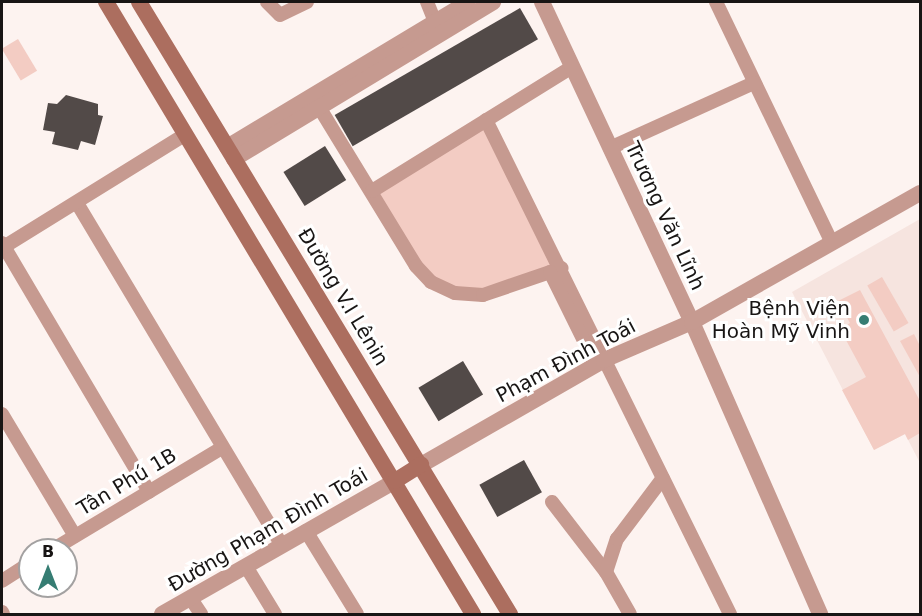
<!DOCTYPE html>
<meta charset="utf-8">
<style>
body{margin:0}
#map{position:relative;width:922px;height:616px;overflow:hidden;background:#fdf3f0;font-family:"DejaVu Sans",sans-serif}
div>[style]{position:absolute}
.built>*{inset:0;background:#f6e4df}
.green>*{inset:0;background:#f3ccc3;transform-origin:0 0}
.building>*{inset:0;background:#524a48;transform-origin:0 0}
.minor>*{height:14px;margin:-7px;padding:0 7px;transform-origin:7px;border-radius:7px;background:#c69a90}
.tertiary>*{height:16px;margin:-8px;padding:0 8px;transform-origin:8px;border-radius:8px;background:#c69a90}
.secondary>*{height:16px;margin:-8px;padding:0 8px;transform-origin:8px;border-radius:8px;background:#ac6e5f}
.dots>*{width:16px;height:16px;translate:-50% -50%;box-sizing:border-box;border:3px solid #fff;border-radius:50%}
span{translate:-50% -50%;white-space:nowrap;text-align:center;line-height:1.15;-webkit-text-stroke:6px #fff;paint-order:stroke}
.street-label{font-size:20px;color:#181514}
.poi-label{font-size:20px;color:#181514}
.right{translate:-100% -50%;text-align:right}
.frame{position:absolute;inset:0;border:3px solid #181514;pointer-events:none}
.north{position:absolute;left:18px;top:538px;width:60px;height:60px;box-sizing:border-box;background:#fff;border:2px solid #a3a1a1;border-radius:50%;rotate:0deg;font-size:16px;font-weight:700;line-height:24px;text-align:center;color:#181514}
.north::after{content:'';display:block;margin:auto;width:21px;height:27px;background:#367d73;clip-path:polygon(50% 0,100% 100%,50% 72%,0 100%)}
</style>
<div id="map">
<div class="built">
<div style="clip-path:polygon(920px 219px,920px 463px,905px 434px,874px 450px,792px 292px)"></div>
</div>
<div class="green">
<div style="left:18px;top:39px;width:37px;height:19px;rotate:59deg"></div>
<div style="clip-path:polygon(486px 120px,562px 268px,499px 291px,438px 286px,372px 191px)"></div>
<div style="left:882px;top:277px;width:53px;height:17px;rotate:60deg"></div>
<div style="clip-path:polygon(860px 290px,920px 401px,920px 433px,908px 440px,905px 434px,874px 450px,842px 390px,866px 377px,840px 329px,850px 323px,838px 301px)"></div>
<div style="clip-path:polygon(914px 334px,920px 346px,920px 377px,900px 341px)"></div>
</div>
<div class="building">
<div style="left:520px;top:8px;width:36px;height:214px;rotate:60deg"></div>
<div style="clip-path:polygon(66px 95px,98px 104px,98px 115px,103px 116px,95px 145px,81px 141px,78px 150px,52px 144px,55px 132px,43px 130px,48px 103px,57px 104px)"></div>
<div style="left:325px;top:146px;width:40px;height:49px;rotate:58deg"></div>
<div style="left:463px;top:361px;width:39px;height:52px;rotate:59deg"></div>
<div style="left:524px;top:460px;width:37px;height:51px;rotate:61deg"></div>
</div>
<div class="minor">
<div style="left:267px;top:2px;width:18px;rotate:45deg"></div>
<div style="left:280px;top:15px;width:30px;rotate:-26deg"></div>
<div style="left:427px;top:2px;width:22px;rotate:68deg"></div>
<div style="left:716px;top:2px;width:265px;rotate:64.3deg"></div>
<div style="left:319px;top:107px;width:186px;rotate:58.6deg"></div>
<div style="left:416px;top:266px;width:22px;rotate:47deg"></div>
<div style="left:431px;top:282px;width:26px;rotate:25deg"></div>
<div style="left:455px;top:293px;width:28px;rotate:4deg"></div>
<div style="left:483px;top:295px;width:83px;rotate:-18.9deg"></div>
<div style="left:486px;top:120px;width:551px;rotate:63.71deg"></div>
<div style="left:610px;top:148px;width:158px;rotate:-24.3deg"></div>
<div style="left:372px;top:191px;width:233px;rotate:-31.8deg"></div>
<div style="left:77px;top:203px;width:399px;rotate:59.1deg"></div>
<div style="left:2px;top:243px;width:289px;rotate:59.4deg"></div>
<div style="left:2px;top:248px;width:216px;rotate:-31.8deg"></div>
<div style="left:550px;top:272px;width:104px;rotate:63.7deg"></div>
<div style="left:2px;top:414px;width:142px;rotate:59.1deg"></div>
<div style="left:552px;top:502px;width:88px;rotate:52.4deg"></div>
<div style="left:606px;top:572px;width:48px;rotate:60.3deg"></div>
<div style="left:306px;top:531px;width:97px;rotate:58.4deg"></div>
<div style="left:52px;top:550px;width:198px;rotate:-31deg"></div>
<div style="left:247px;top:568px;width:54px;rotate:58.7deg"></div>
<div style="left:606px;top:572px;width:35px;rotate:-72deg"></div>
<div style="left:617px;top:539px;width:76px;rotate:-53deg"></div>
<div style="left:2px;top:581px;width:33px;rotate:-33deg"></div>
<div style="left:191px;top:599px;width:18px;rotate:56deg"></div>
<div style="left:2px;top:612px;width:2px;rotate:63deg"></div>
</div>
<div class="tertiary">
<div style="left:542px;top:2px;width:353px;rotate:64.9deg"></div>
<div style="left:692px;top:322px;width:319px;rotate:66.3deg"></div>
<div style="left:227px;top:147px;width:281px;rotate:-31deg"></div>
<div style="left:234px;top:159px;width:303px;rotate:-31.2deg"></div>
<div style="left:421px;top:465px;width:211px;rotate:-29.8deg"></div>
<div style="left:604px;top:360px;width:96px;rotate:-23.4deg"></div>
<div style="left:692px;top:322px;width:262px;rotate:-29.5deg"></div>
<div style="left:162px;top:614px;width:268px;rotate:-29.7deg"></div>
</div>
<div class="secondary">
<div style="left:106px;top:2px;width:714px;rotate:59.05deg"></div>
<div style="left:139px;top:2px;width:716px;rotate:58.78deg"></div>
<div style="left:395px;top:481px;width:31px;rotate:-32deg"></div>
</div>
<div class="dots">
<div style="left:864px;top:320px;background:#367d73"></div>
</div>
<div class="street-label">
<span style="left:665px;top:216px;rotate:65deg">Trương Văn Lĩnh</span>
<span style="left:343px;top:297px;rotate:59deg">Đường V.I Lênin</span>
<span style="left:566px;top:361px;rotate:-28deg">Phạm Đình Toái</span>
<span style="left:127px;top:482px;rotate:-31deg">Tân Phú 1B</span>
<span style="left:268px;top:530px;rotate:-30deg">Đường Phạm Đình Toái</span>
</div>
<div class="poi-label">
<span class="right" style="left:850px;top:320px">Bệnh Viện<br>Hoàn Mỹ Vinh</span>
</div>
<div class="frame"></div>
<div class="north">B</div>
</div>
